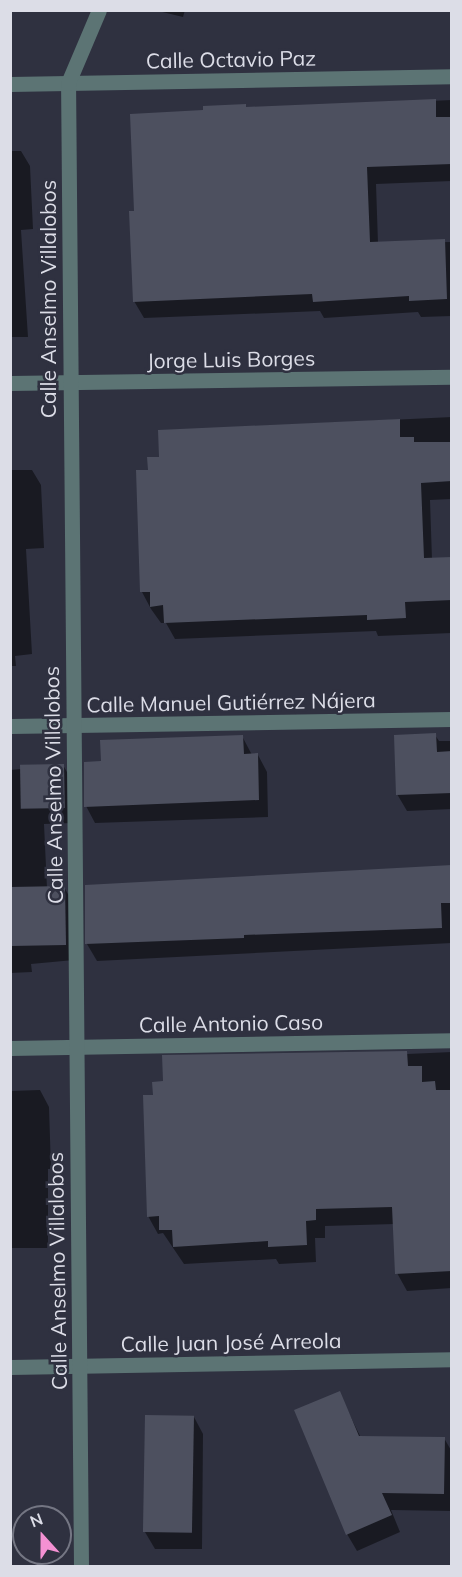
<!DOCTYPE html>
<meta charset="utf-8">
<style>
body{margin:0}
#map{position:relative;width:462px;height:1577px;overflow:hidden;background:#2f3140;font-family:Mulish,sans-serif}
div>[style]{position:absolute}
.shadow>*{inset:0;background:#0007}
.building>*{inset:0;background:#4d505f;transform-origin:0 0}
.minor>*{height:15px;margin:-7.5px;padding:0 7.5px;transform-origin:7.5px;border-radius:7.5px;background:#5c7474}
span{translate:-50% -50%;white-space:nowrap;text-align:center;line-height:1.15;-webkit-text-stroke:5px #2f3140;paint-order:stroke}
.street-label{font-size:21px;color:#dcdde7}
.frame{position:absolute;inset:0;border:12px solid #dcdde7;pointer-events:none}
.north{position:absolute;left:12px;top:1505px;width:60px;height:60px;box-sizing:border-box;background:#2f3140;border:2px solid #747683;border-radius:50%;rotate:339deg;font-size:16px;font-weight:700;line-height:24px;text-align:center;color:#dcdde7}
.north::after{content:'';display:block;margin:auto;width:21px;height:27px;background:#f491d3;clip-path:polygon(50% 0,100% 100%,50% 72%,0 100%)}
</style>
<div id="map">
<div class="shadow">
<div style="clip-path:polygon(154px 10px,185px 10px,183px 17px)"></div>
<div style="clip-path:polygon(452px 100px,452px 181px,376px 184px,378px 243px,452px 242px,452px 316px,421px 317px,418px 312px,324px 318px,320px 311px,144px 318px,134px 301px,135px 212px,205px 111px,245px 105px,247px 109px)"></div>
<div style="clip-path:polygon(10px 151px,21px 151px,30px 166px,33px 229px,21px 230px,28px 337px,10px 337px)"></div>
<div style="clip-path:polygon(452px 417px,452px 499px,430px 500px,432px 559px,452px 558px,452px 633px,378px 636px,376px 631px,175px 639px,166px 623px,161px 623px,151px 609px,142px 592px,149px 471px,160px 458px,159px 431px)"></div>
<div style="clip-path:polygon(10px 470px,32px 470px,41px 485px,44px 548px,26px 549px,32px 654px,15px 656px,16px 666px,10px 666px)"></div>
<div style="clip-path:polygon(435px 735px,439px 741px,452px 741px,452px 809px,407px 811px,397px 794px)"></div>
<div style="clip-path:polygon(242px 736px,252px 755px,258px 755px,267px 772px,268px 817px,95px 823px,86px 806px,103px 762px)"></div>
<div style="clip-path:polygon(63px 765px,72px 781px,73px 823px,44px 824px,47px 888px,64px 887px,73px 903px,74px 960px,31px 964px,32px 972px,10px 973px,10px 770px)"></div>
<div style="clip-path:polygon(452px 867px,452px 943px,97px 961px,87px 944px,86px 886px)"></div>
<div style="clip-path:polygon(452px 1052px,452px 1288px,407px 1291px,397px 1273px,395px 1224px,325px 1226px,325px 1238px,315px 1238px,316px 1262px,279px 1264px,276px 1259px,184px 1264px,163px 1233px,158px 1234px,148px 1216px,407px 1054px)"></div>
<div style="clip-path:polygon(40px 1090px,49px 1107px,51px 1169px,48px 1169px,48px 1248px,10px 1248px,10px 1091px)"></div>
<div style="clip-path:polygon(339px 1393px,361px 1438px,444px 1438px,452px 1452px,452px 1511px,391px 1510px,400px 1532px,357px 1551px,347px 1534px)"></div>
<div style="clip-path:polygon(194px 1417px,203px 1434px,202px 1549px,155px 1549px,145px 1532px)"></div>
</div>
<div class="building">
<div style="clip-path:polygon(436px 99px,436px 117px,450px 117px,452px 164px,367px 167px,370px 242px,445px 239px,447px 299px,409px 301px,409px 296px,313px 302px,312px 294px,133px 302px,129px 211px,134px 211px,130px 114px,203px 110px,203px 106px,246px 104px,246px 107px)"></div>
<div style="clip-path:polygon(400px 419px,400px 437px,414px 437px,414px 442px,452px 442px,452px 481px,421px 483px,424px 558px,452px 557px,452px 600px,405px 602px,406px 618px,367px 620px,367px 615px,164px 623px,163px 605px,150px 607px,150px 592px,140px 592px,136px 470px,148px 470px,147px 457px,159px 457px,158px 430px)"></div>
<div style="clip-path:polygon(436px 733px,437px 752px,452px 751px,452px 793px,396px 795px,394px 735px)"></div>
<div style="clip-path:polygon(243px 735px,244px 754px,258px 753px,259px 800px,84px 807px,84px 762px,101px 761px,100px 740px)"></div>
<div style="left:64px;top:764px;width:44px;height:44px;rotate:89deg"></div>
<div style="clip-path:polygon(452px 865px,452px 903px,441px 903px,442px 928px,244px 935px,244px 938px,85px 944px,85px 885px)"></div>
<div style="left:65px;top:886px;width:59px;height:55px;rotate:89deg"></div>
<div style="clip-path:polygon(407px 1051px,408px 1066px,422px 1066px,422px 1082px,435px 1081px,436px 1090px,452px 1090px,452px 1271px,395px 1274px,392px 1207px,316px 1209px,316px 1220px,306px 1221px,307px 1245px,268px 1247px,268px 1241px,173px 1247px,172px 1230px,159px 1230px,159px 1216px,147px 1217px,143px 1095px,153px 1095px,152px 1082px,163px 1081px,162px 1055px)"></div>
<div style="clip-path:polygon(340px 1391px,359px 1436px,445px 1437px,444px 1494px,382px 1493px,392px 1515px,346px 1535px,294px 1410px)"></div>
<div style="left:145px;top:1415px;width:49px;height:117px;rotate:1deg"></div>
</div>
<div class="minor">
<div style="left:10px;top:84px;width:442px;rotate:-1deg"></div>
<div style="left:10px;top:383px;width:442px;rotate:-0.8deg"></div>
<div style="left:10px;top:726px;width:442px;rotate:-0.9deg"></div>
<div style="left:10px;top:1048px;width:442px;rotate:-1deg"></div>
<div style="left:10px;top:1367px;width:442px;rotate:-1deg"></div>
<div style="left:81px;top:1566px;width:1483px;rotate:-90.5deg"></div>
<div style="left:68px;top:83px;width:79px;rotate:-67deg"></div>
</div>
<div class="street-label">
<span style="left:231px;top:59px;rotate:-1deg">Calle Octavio Paz</span>
<span style="left:48px;top:299px;rotate:-90deg">Calle Anselmo Villalobos</span>
<span style="left:231px;top:359px;rotate:-1deg">Jorge Luis Borges</span>
<span style="left:231px;top:702px;rotate:-1deg">Calle Manuel Gutiérrez Nájera</span>
<span style="left:53px;top:785px;rotate:-91deg">Calle Anselmo Villalobos</span>
<span style="left:231px;top:1023px;rotate:-1deg">Calle Antonio Caso</span>
<span style="left:57px;top:1271px;rotate:-91deg">Calle Anselmo Villalobos</span>
<span style="left:231px;top:1342px;rotate:-1deg">Calle Juan José Arreola</span>
</div>
<div class="frame"></div>
<div class="north">N</div>
</div>
